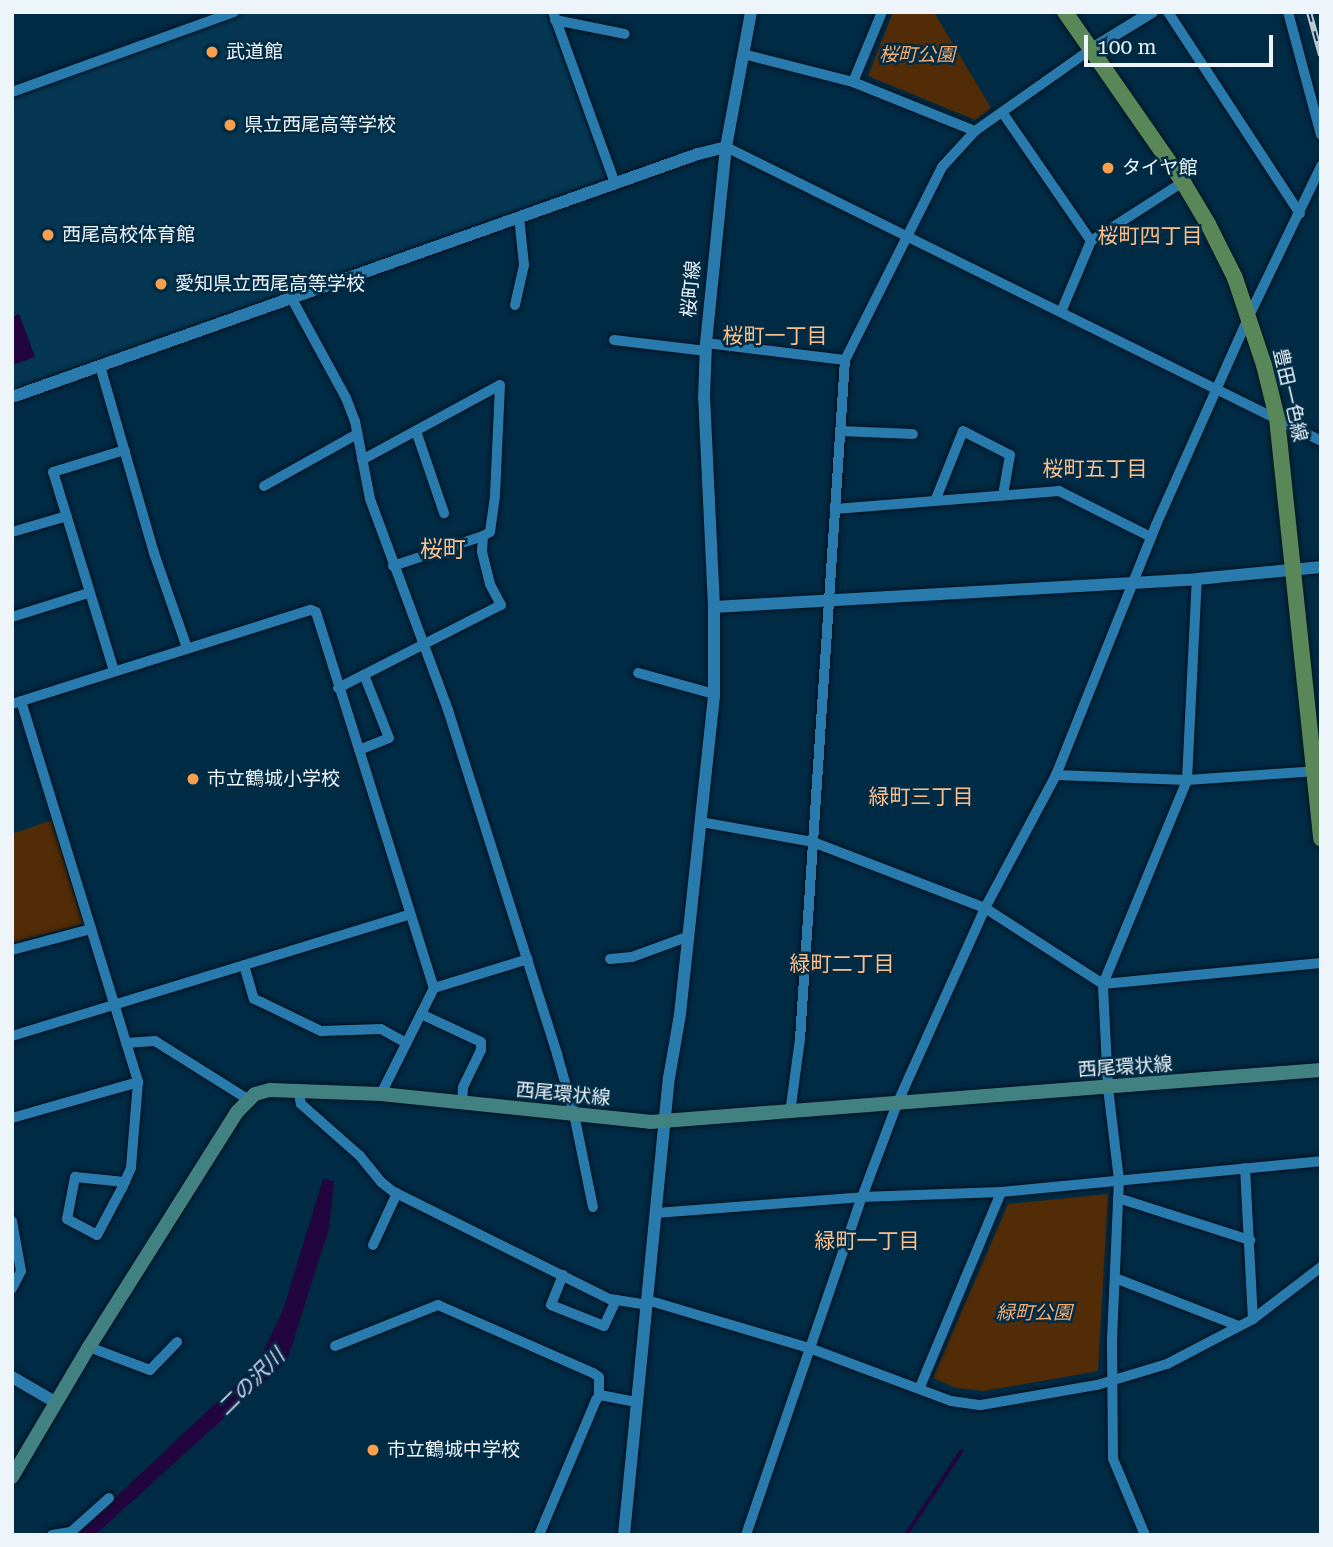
<!DOCTYPE html>
<meta charset="utf-8">
<style>
body{margin:0}
#map{position:relative;width:1333px;height:1547px;overflow:hidden;background:#002b44;font-family:"Roboto Serif","Noto Sans JP",serif}
div>[style]{position:absolute}
.built>*{inset:0;background:#053753}
.green>*{inset:0;background:#512c06}
.water>*{inset:0;background:#22053f}
.stream>*{height:3.5px;margin:-1.75px;padding:0 1.75px;transform-origin:1.75px;border-radius:1.75px;background:#22053f}
.roads{filter:drop-shadow(0 0 2px #001221) drop-shadow(0 0 2px #001221)}
.minor>*{height:10px;margin:-5px;padding:0 5px;transform-origin:5px;border-radius:5px;background:#2a7bad}
.tertiary>*{height:12px;margin:-6px;padding:0 6px;transform-origin:6px;border-radius:6px;background:#2a7bad}
.secondary>*{height:14px;margin:-7px;padding:0 7px;transform-origin:7px;border-radius:7px;background:#428182}
.primary>*{height:16px;margin:-8px;padding:0 8px;transform-origin:8px;border-radius:8px;background:#598758}
.rail>*{height:6px;margin-top:-3px;transform-origin:0;background:repeating-linear-gradient(90deg,#002b44 0 10px,#bac9d3 0 20px);box-sizing:border-box;border-block:2px solid #bac9d3}
.dots>*{width:19px;height:19px;translate:-50% -50%;box-sizing:border-box;border:4px solid #002b44;border-radius:50%}
span{translate:-50% -50%;white-space:nowrap;text-align:center;line-height:1.15;-webkit-text-stroke:5px #002b44;paint-order:stroke}
.poi-label{font-size:19px;color:#edf4fa}
.left{translate:0 -50%;text-align:left}
.park-label{font-size:19px;color:#f6ac6d;font-style:italic}
.street-label{font-size:19px;color:#edf4fa}
.neighbourhood-label{font-size:21px;color:#ffbf8b}
.water-label{font-size:21px;color:#d7ceea;font-style:italic}
.quarter-label{font-size:23px;color:#ffbf8b}
.frame{position:absolute;inset:0;border:14px solid #edf4fa;pointer-events:none}
.scale{position:absolute;left:1084px;top:35px;width:189px;height:32px;box-sizing:border-box;border:4px solid #edf4fa;border-top:0;padding-left:9px;font-size:21px;line-height:24px;white-space:nowrap;color:#edf4fa;-webkit-text-stroke:5px #002b44;paint-order:stroke}
</style>
<div id="map">
<div class="built">
<div style="clip-path:polygon(247px 12px,546px 12px,606px 178px,12px 390px,12px 96px)"></div>
</div>
<div class="green">
<div style="clip-path:polygon(893px 12px,934px 12px,991px 108px,975px 120px,868px 76px)"></div>
<div style="clip-path:polygon(55px 819px,87px 923px,12px 943px,12px 834px)"></div>
<div style="clip-path:polygon(1108px 1194px,1098px 1371px,984px 1391px,956px 1388px,933px 1378px,1008px 1204px)"></div>
</div>
<div class="water">
<div style="clip-path:polygon(19px 314px,35px 357px,12px 365px,12px 317px)"></div>
<div style="clip-path:polygon(323px 1179px,334px 1181px,329px 1228px,287px 1361px,95px 1535px,76px 1535px,258px 1363px,283px 1310px)"></div>
</div>
<div class="stream">
<div style="left:906px;top:1535px;width:100px;rotate:-56.5deg"></div>
</div>
<div class="roads">
<div class="minor">
<div style="left:553px;top:12px;width:182px;rotate:70.1deg"></div>
<div style="left:1168px;top:12px;width:241px;rotate:56.8deg"></div>
<div style="left:1288px;top:12px;width:127px;rotate:75deg"></div>
<div style="left:555px;top:20px;width:71px;rotate:11.3deg"></div>
<div style="left:743px;top:54px;width:114px;rotate:14.3deg"></div>
<div style="left:853px;top:82px;width:131px;rotate:21.9deg"></div>
<div style="left:853px;top:82px;width:76px;rotate:-67.5deg"></div>
<div style="left:12px;top:92px;width:236px;rotate:-19.8deg"></div>
<div style="left:1002px;top:112px;width:157px;rotate:55.4deg"></div>
<div style="left:726px;top:147px;width:664px;rotate:26.29deg"></div>
<div style="left:292px;top:299px;width:113px;rotate:61.4deg"></div>
<div style="left:346px;top:398px;width:25px;rotate:69deg"></div>
<div style="left:355px;top:421px;width:79px;rotate:79.1deg"></div>
<div style="left:370px;top:499px;width:225px;rotate:69.7deg"></div>
<div style="left:448px;top:710px;width:361px;rotate:72.4deg"></div>
<div style="left:557px;top:1054px;width:62px;rotate:74.2deg"></div>
<div style="left:574px;top:1114px;width:95px;rotate:78.5deg"></div>
<div style="left:515px;top:305px;width:41px;rotate:-77.3deg"></div>
<div style="left:524px;top:265px;width:48px;rotate:-95.9deg"></div>
<div style="left:1061px;top:312px;width:77px;rotate:-67.1deg"></div>
<div style="left:1091px;top:241px;width:109px;rotate:-32.7deg"></div>
<div style="left:614px;top:340px;width:93px;rotate:6.8deg"></div>
<div style="left:706px;top:343px;width:140px;rotate:7deg"></div>
<div style="left:100px;top:366px;width:195px;rotate:73.9deg"></div>
<div style="left:154px;top:553px;width:101px;rotate:70.8deg"></div>
<div style="left:416px;top:431px;width:87px;rotate:71.1deg"></div>
<div style="left:840px;top:431px;width:73px;rotate:2.4deg"></div>
<div style="left:264px;top:486px;width:107px;rotate:-29.2deg"></div>
<div style="left:935px;top:501px;width:75px;rotate:-68.2deg"></div>
<div style="left:963px;top:431px;width:53px;rotate:27.1deg"></div>
<div style="left:1010px;top:455px;width:41px;rotate:99.9deg"></div>
<div style="left:835px;top:509px;width:225px;rotate:-4.6deg"></div>
<div style="left:1059px;top:491px;width:103px;rotate:26.6deg"></div>
<div style="left:12px;top:532px;width:57px;rotate:-16.2deg"></div>
<div style="left:393px;top:566px;width:95px;rotate:-18.4deg"></div>
<div style="left:12px;top:617px;width:80px;rotate:-17.5deg"></div>
<div style="left:114px;top:671px;width:208px;rotate:-107deg"></div>
<div style="left:53px;top:472px;width:75px;rotate:-17deg"></div>
<div style="left:638px;top:673px;width:79px;rotate:15.4deg"></div>
<div style="left:338px;top:688px;width:183px;rotate:-27deg"></div>
<div style="left:501px;top:605px;width:24px;rotate:-118deg"></div>
<div style="left:490px;top:584px;width:34px;rotate:-104deg"></div>
<div style="left:482px;top:551px;width:15px;rotate:-86deg"></div>
<div style="left:483px;top:536px;width:8px;rotate:-30deg"></div>
<div style="left:490px;top:532px;width:37px;rotate:-82deg"></div>
<div style="left:495px;top:495px;width:110px;rotate:-87.4deg"></div>
<div style="left:500px;top:385px;width:157px;rotate:151.5deg"></div>
<div style="left:21px;top:701px;width:399px;rotate:72.9deg"></div>
<div style="left:138px;top:1082px;width:86px;rotate:94.7deg"></div>
<div style="left:131px;top:1168px;width:22px;rotate:114deg"></div>
<div style="left:122px;top:1188px;width:53px;rotate:118deg"></div>
<div style="left:97px;top:1235px;width:34px;rotate:-152deg"></div>
<div style="left:67px;top:1219px;width:43px;rotate:-79.2deg"></div>
<div style="left:75px;top:1177px;width:50px;rotate:5.7deg"></div>
<div style="left:12px;top:704px;width:313px;rotate:-17.5deg"></div>
<div style="left:311px;top:610px;width:5px;rotate:22deg"></div>
<div style="left:316px;top:612px;width:394px;rotate:72.6deg"></div>
<div style="left:434px;top:988px;width:119px;rotate:116.6deg"></div>
<div style="left:359px;top:750px;width:32px;rotate:-22deg"></div>
<div style="left:389px;top:738px;width:68px;rotate:-111.6deg"></div>
<div style="left:1056px;top:775px;width:131px;rotate:2.2deg"></div>
<div style="left:1187px;top:780px;width:131px;rotate:-3.9deg"></div>
<div style="left:701px;top:822px;width:114px;rotate:10.1deg"></div>
<div style="left:813px;top:842px;width:184px;rotate:21deg"></div>
<div style="left:985px;top:908px;width:140px;rotate:32.8deg"></div>
<div style="left:1103px;top:984px;width:219px;rotate:-5.5deg"></div>
<div style="left:12px;top:950px;width:82px;rotate:-14.9deg"></div>
<div style="left:610px;top:959px;width:22px;rotate:-5deg"></div>
<div style="left:632px;top:957px;width:59px;rotate:-20deg"></div>
<div style="left:244px;top:965px;width:35px;rotate:74deg"></div>
<div style="left:254px;top:999px;width:8px;rotate:23deg"></div>
<div style="left:261px;top:1002px;width:67px;rotate:25.8deg"></div>
<div style="left:321px;top:1031px;width:60px;rotate:-1.9deg"></div>
<div style="left:381px;top:1029px;width:29px;rotate:29deg"></div>
<div style="left:434px;top:988px;width:98px;rotate:-17.1deg"></div>
<div style="left:421px;top:1014px;width:66px;rotate:25deg"></div>
<div style="left:481px;top:1042px;width:8px;rotate:90deg"></div>
<div style="left:481px;top:1050px;width:41px;rotate:115.9deg"></div>
<div style="left:463px;top:1087px;width:17px;rotate:93deg"></div>
<div style="left:12px;top:1036px;width:414px;rotate:-17deg"></div>
<div style="left:126px;top:1043px;width:29px;rotate:-4deg"></div>
<div style="left:155px;top:1041px;width:111px;rotate:32.1deg"></div>
<div style="left:298px;top:1089px;width:15px;rotate:79deg"></div>
<div style="left:301px;top:1104px;width:79px;rotate:41.4deg"></div>
<div style="left:360px;top:1156px;width:33px;rotate:51deg"></div>
<div style="left:381px;top:1182px;width:16px;rotate:38deg"></div>
<div style="left:394px;top:1192px;width:241px;rotate:26.4deg"></div>
<div style="left:610px;top:1299px;width:37px;rotate:9deg"></div>
<div style="left:790px;top:1113px;width:75px;rotate:-82.3deg"></div>
<div style="left:800px;top:1039px;width:680px;rotate:-86.21deg"></div>
<div style="left:845px;top:360px;width:216px;rotate:-63.3deg"></div>
<div style="left:942px;top:167px;width:49px;rotate:-47.5deg"></div>
<div style="left:975px;top:131px;width:141px;rotate:-35.2deg"></div>
<div style="left:12px;top:1118px;width:131px;rotate:-15.9deg"></div>
<div style="left:1245px;top:1168px;width:151px;rotate:87deg"></div>
<div style="left:1118px;top:1198px;width:139px;rotate:17.7deg"></div>
<div style="left:656px;top:1213px;width:207px;rotate:-4.4deg"></div>
<div style="left:862px;top:1197px;width:139px;rotate:-2.1deg"></div>
<div style="left:1001px;top:1192px;width:321px;rotate:-5.5deg"></div>
<div style="left:12px;top:1221px;width:51px;rotate:79.8deg"></div>
<div style="left:21px;top:1271px;width:20px;rotate:117deg"></div>
<div style="left:373px;top:1245px;width:57px;rotate:-65.2deg"></div>
<div style="left:563px;top:1275px;width:32px;rotate:112deg"></div>
<div style="left:551px;top:1305px;width:57px;rotate:21.6deg"></div>
<div style="left:604px;top:1326px;width:29px;rotate:-65deg"></div>
<div style="left:1115px;top:1278px;width:133px;rotate:21.2deg"></div>
<div style="left:647px;top:1300px;width:172px;rotate:16.5deg"></div>
<div style="left:812px;top:1349px;width:148px;rotate:20.5deg"></div>
<div style="left:951px;top:1401px;width:30px;rotate:8deg"></div>
<div style="left:981px;top:1405px;width:118px;rotate:-9.8deg"></div>
<div style="left:1097px;top:1385px;width:73px;rotate:-16.7deg"></div>
<div style="left:1167px;top:1364px;width:97px;rotate:-27.6deg"></div>
<div style="left:1253px;top:1319px;width:86px;rotate:-37.4deg"></div>
<div style="left:335px;top:1346px;width:111px;rotate:-21.7deg"></div>
<div style="left:438px;top:1305px;width:169px;rotate:23.7deg"></div>
<div style="left:593px;top:1373px;width:7px;rotate:34deg"></div>
<div style="left:599px;top:1377px;width:18px;rotate:90deg"></div>
<div style="left:89px;top:1347px;width:65px;rotate:20.7deg"></div>
<div style="left:150px;top:1370px;width:39px;rotate:-46deg"></div>
<div style="left:920px;top:1387px;width:211px;rotate:-67.4deg"></div>
<div style="left:52px;top:1535px;width:19px;rotate:-9deg"></div>
<div style="left:71px;top:1532px;width:51px;rotate:-41.8deg"></div>
<div style="left:539px;top:1535px;width:147px;rotate:-67.1deg"></div>
<div style="left:596px;top:1400px;width:6px;rotate:-51deg"></div>
<div style="left:600px;top:1395px;width:38px;rotate:11deg"></div>
<div style="left:746px;top:1535px;width:357px;rotate:-71.1deg"></div>
<div style="left:862px;top:1197px;width:99px;rotate:-69.4deg"></div>
<div style="left:897px;top:1104px;width:215px;rotate:-65.8deg"></div>
<div style="left:985px;top:908px;width:151px;rotate:-61.9deg"></div>
<div style="left:1056px;top:775px;width:269px;rotate:-68.2deg"></div>
<div style="left:1156px;top:525px;width:227px;rotate:-66deg"></div>
<div style="left:1248px;top:318px;width:169px;rotate:-64.3deg"></div>
<div style="left:1145px;top:1535px;width:82px;rotate:-112.8deg"></div>
<div style="left:1113px;top:1459px;width:120px;rotate:-90.5deg"></div>
<div style="left:1112px;top:1339px;width:159px;rotate:-87.5deg"></div>
<div style="left:1119px;top:1180px;width:93px;rotate:-96.8deg"></div>
<div style="left:1108px;top:1088px;width:104px;rotate:-92.8deg"></div>
<div style="left:1103px;top:984px;width:221px;rotate:-67.6deg"></div>
<div style="left:1187px;top:780px;width:201px;rotate:-87.2deg"></div>
</div>
<div class="tertiary">
<div style="left:1090px;top:50px;width:73px;rotate:-31.5deg"></div>
<div style="left:12px;top:397px;width:728px;rotate:-19.51deg"></div>
<div style="left:698px;top:154px;width:29px;rotate:-14deg"></div>
<div style="left:714px;top:607px;width:484px;rotate:-3.3deg"></div>
<div style="left:1197px;top:579px;width:125px;rotate:-5.5deg"></div>
<div style="left:12px;top:1377px;width:50px;rotate:30.2deg"></div>
<div style="left:624px;top:1535px;width:459px;rotate:-84.4deg"></div>
<div style="left:669px;top:1078px;width:65px;rotate:-80.2deg"></div>
<div style="left:680px;top:1014px;width:322px;rotate:-83.9deg"></div>
<div style="left:714px;top:694px;width:87px;rotate:-90deg"></div>
<div style="left:714px;top:607px;width:209px;rotate:-92.7deg"></div>
<div style="left:704px;top:398px;width:55px;rotate:-87.9deg"></div>
<div style="left:706px;top:343px;width:197px;rotate:-84.2deg"></div>
<div style="left:726px;top:147px;width:137px;rotate:-79.5deg"></div>
</div>
<div class="secondary">
<div style="left:12px;top:1477px;width:151px;rotate:-59.4deg"></div>
<div style="left:89px;top:1347px;width:278px;rotate:-57.8deg"></div>
<div style="left:237px;top:1112px;width:25px;rotate:-45deg"></div>
<div style="left:255px;top:1094px;width:16px;rotate:-15deg"></div>
<div style="left:270px;top:1090px;width:111px;rotate:2.1deg"></div>
<div style="left:381px;top:1094px;width:270px;rotate:5.9deg"></div>
<div style="left:650px;top:1122px;width:673px;rotate:-4.43deg"></div>
</div>
<div class="primary">
<div style="left:1065px;top:12px;width:207px;rotate:55.2deg"></div>
<div style="left:1183px;top:182px;width:49px;rotate:59.2deg"></div>
<div style="left:1208px;top:224px;width:60px;rotate:63.4deg"></div>
<div style="left:1235px;top:278px;width:92px;rotate:71.6deg"></div>
<div style="left:1264px;top:365px;width:55px;rotate:76.2deg"></div>
<div style="left:1277px;top:418px;width:423px;rotate:84deg"></div>
</div>
</div>
<div class="rail">
<div style="left:1309px;top:12px;width:45px;rotate:74.4deg"></div>
</div>
<div class="dots">
<div style="left:212px;top:52px;background:#f99f4d"></div>
<div style="left:230px;top:125px;background:#f99f4d"></div>
<div style="left:1108px;top:168px;background:#f99f4d"></div>
<div style="left:48px;top:235px;background:#f99f4d"></div>
<div style="left:161px;top:284px;background:#f99f4d"></div>
<div style="left:193px;top:779px;background:#f99f4d"></div>
<div style="left:373px;top:1450px;background:#f99f4d"></div>
</div>
<div class="poi-label">
<span class="left" style="left:226px;top:52px">武道館</span>
<span class="left" style="left:244px;top:125px">県立西尾高等学校</span>
<span class="left" style="left:1122px;top:168px">タイヤ館</span>
<span class="left" style="left:62px;top:235px">西尾高校体育館</span>
<span class="left" style="left:175px;top:284px">愛知県立西尾高等学校</span>
<span class="left" style="left:207px;top:779px">市立鶴城小学校</span>
<span class="left" style="left:387px;top:1450px">市立鶴城中学校</span>
</div>
<div class="park-label">
<span style="left:917px;top:55px">桜町公園</span>
<span style="left:1034px;top:1313px">緑町公園</span>
</div>
<div class="street-label">
<span style="left:691px;top:289px;rotate:-85deg">桜町線</span>
<span style="left:1290px;top:395px;rotate:77deg">豊田一色線</span>
<span style="left:1125px;top:1067px;rotate:-4deg">西尾環状線</span>
<span style="left:563px;top:1094px;rotate:5deg">西尾環状線</span>
</div>
<div class="neighbourhood-label">
<span style="left:1150px;top:236px">桜町四丁目</span>
<span style="left:775px;top:336px">桜町一丁目</span>
<span style="left:1095px;top:469px">桜町五丁目</span>
<span style="left:921px;top:797px">緑町三丁目</span>
<span style="left:842px;top:964px">緑町二丁目</span>
<span style="left:867px;top:1241px">緑町一丁目</span>
</div>
<div class="water-label">
<span style="left:251px;top:1382px;rotate:-45deg">二の沢川</span>
</div>
<div class="quarter-label">
<span style="left:443px;top:550px">桜町</span>
</div>
<div class="frame"></div>
<div class="scale">100 m</div>
</div>
